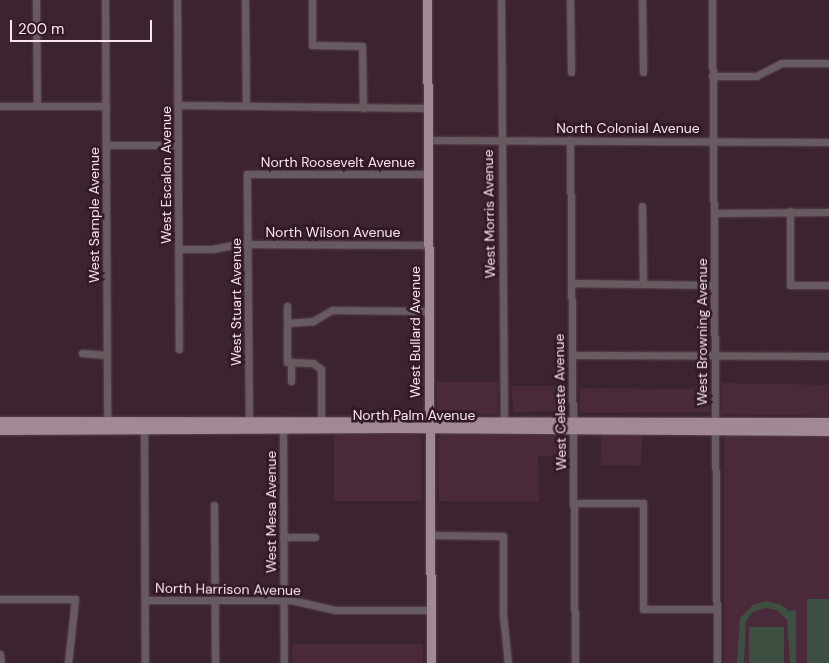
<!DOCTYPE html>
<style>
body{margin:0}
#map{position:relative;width:829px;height:663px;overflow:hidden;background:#3c2330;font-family:"DM Sans",sans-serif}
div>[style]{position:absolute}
.built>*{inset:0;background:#49293a;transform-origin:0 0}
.green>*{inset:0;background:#3d4f41;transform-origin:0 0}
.roads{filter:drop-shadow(0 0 1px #5a424e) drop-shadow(0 0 1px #5a424e)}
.minor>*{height:7px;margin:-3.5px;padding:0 3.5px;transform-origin:3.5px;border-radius:3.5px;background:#675a60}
.major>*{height:9px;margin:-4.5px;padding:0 4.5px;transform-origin:4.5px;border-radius:4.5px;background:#a28794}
span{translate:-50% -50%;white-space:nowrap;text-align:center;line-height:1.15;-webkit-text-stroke:5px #321926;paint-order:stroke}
.street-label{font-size:14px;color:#f8e6ee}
.scale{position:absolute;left:10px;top:20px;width:142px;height:22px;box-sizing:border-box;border:2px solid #f8e6ee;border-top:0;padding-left:6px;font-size:15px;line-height:18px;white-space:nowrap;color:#f8e6ee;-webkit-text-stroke:4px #321926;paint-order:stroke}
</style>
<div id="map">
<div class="built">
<div style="left:437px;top:382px;width:61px;height:32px"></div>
<div style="left:722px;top:383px;width:107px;height:31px;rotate:1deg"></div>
<div style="clip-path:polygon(511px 386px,567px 386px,567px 410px,514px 413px)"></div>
<div style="clip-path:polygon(580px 388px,709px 389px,709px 412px,583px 413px,580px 410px)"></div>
<div style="clip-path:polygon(416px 433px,421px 438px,421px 501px,334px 501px,334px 434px)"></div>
<div style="clip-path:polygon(441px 434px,566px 435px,569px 456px,538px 456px,539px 502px,439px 501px,438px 438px)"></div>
<div style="left:601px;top:434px;width:41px;height:31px;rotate:1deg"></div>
<div style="clip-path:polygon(728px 435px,829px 436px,829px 663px,724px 663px,724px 438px)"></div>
<div style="left:292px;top:644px;width:131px;height:19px"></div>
</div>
<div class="green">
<div style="left:807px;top:599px;width:22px;height:64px"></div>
<div style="clip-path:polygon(766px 601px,780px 604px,789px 611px,796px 610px,796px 663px,790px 663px,787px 620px,777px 610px,766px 608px,753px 612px,746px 621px,744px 663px,737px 663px,740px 618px,753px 605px)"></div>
<div style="left:749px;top:627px;width:35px;height:36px"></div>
</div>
<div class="roads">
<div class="minor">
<div style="left:36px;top:0;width:106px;rotate:89.5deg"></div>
<div style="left:105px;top:0;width:425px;rotate:89.7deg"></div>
<div style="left:177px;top:0;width:349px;rotate:89.7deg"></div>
<div style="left:245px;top:0;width:105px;rotate:89.5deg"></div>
<div style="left:312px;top:0;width:45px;rotate:90deg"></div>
<div style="left:312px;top:45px;width:50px;rotate:1.1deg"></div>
<div style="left:362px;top:46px;width:62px;rotate:89.1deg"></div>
<div style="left:501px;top:0;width:427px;rotate:89.6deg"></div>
<div style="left:570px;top:0;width:72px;rotate:89.2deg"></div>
<div style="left:642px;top:0;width:72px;rotate:89.2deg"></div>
<div style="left:712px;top:0;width:663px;rotate:89.57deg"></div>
<div style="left:712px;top:76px;width:44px"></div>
<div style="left:756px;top:76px;width:28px;rotate:-27deg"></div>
<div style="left:781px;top:63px;width:48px"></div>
<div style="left:178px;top:105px;width:249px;rotate:0.7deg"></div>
<div style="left:0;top:106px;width:106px"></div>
<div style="left:428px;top:140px;width:401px;rotate:0.3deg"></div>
<div style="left:570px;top:140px;width:523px;rotate:89.45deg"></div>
<div style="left:106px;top:145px;width:72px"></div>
<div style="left:642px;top:206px;width:78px;rotate:89.3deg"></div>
<div style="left:790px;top:211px;width:74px;rotate:90deg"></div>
<div style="left:790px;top:285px;width:39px"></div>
<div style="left:714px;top:213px;width:115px;rotate:-0.5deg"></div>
<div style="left:178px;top:249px;width:34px"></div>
<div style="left:212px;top:249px;width:25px;rotate:-11deg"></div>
<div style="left:237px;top:244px;width:191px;rotate:0.3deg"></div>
<div style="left:572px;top:283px;width:142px;rotate:0.8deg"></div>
<div style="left:287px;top:306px;width:17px;rotate:90deg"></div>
<div style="left:82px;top:353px;width:24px;rotate:5deg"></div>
<div style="left:572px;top:355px;width:257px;rotate:0.2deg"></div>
<div style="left:291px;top:362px;width:19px;rotate:90deg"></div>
<div style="left:321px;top:420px;width:51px;rotate:-90deg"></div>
<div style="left:321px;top:369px;width:10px;rotate:-143deg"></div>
<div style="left:313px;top:363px;width:26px;rotate:-178deg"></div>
<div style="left:287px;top:362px;width:39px;rotate:-90deg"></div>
<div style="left:287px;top:323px;width:26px;rotate:-4deg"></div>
<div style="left:313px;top:321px;width:22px;rotate:-30deg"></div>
<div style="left:332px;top:310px;width:97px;rotate:0.6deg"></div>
<div style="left:283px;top:423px;width:240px;rotate:89.8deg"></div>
<div style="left:249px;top:425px;width:251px;rotate:-90.5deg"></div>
<div style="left:247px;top:174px;width:181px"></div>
<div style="left:144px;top:426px;width:237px;rotate:89.8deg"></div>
<div style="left:574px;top:503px;width:69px"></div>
<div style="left:643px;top:503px;width:106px;rotate:90deg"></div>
<div style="left:643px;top:609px;width:73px"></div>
<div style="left:214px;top:505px;width:158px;rotate:89.6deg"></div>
<div style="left:430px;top:535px;width:73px;rotate:0.8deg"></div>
<div style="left:503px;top:536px;width:79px;rotate:90deg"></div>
<div style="left:503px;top:615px;width:48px;rotate:84.1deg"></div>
<div style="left:283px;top:537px;width:32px"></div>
<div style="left:0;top:599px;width:75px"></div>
<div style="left:75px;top:599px;width:64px;rotate:96.2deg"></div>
<div style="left:145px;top:600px;width:146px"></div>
<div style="left:291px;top:600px;width:45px;rotate:12.8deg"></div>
<div style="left:335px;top:610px;width:96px"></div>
<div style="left:0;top:654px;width:9px;rotate:84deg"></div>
</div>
<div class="major">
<div style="left:427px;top:0;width:663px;rotate:89.65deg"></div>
<div style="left:0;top:421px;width:829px;rotate:0.07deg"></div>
<div style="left:0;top:430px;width:396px;rotate:-0.3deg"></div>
<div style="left:396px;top:428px;width:433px;rotate:0.4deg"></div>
</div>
</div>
<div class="street-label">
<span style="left:628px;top:128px">North Colonial Avenue</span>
<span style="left:338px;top:162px">North Roosevelt Avenue</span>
<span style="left:166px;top:175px;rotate:-90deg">West Escalon Avenue</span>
<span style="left:489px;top:214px;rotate:-91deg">West Morris Avenue</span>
<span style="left:94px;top:215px;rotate:-90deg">West Sample Avenue</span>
<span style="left:333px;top:232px">North Wilson Avenue</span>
<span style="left:236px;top:302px;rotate:-90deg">West Stuart Avenue</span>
<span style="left:415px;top:332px;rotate:-90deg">West Bullard Avenue</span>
<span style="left:702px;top:332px;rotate:-90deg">West Browning Avenue</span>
<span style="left:560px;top:402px;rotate:-91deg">West Celeste Avenue</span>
<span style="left:414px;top:415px">North Palm Avenue</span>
<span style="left:271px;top:512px;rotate:-90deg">West Mesa Avenue</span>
<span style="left:228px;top:589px;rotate:1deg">North Harrison Avenue</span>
</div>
<div class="scale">200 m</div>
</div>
